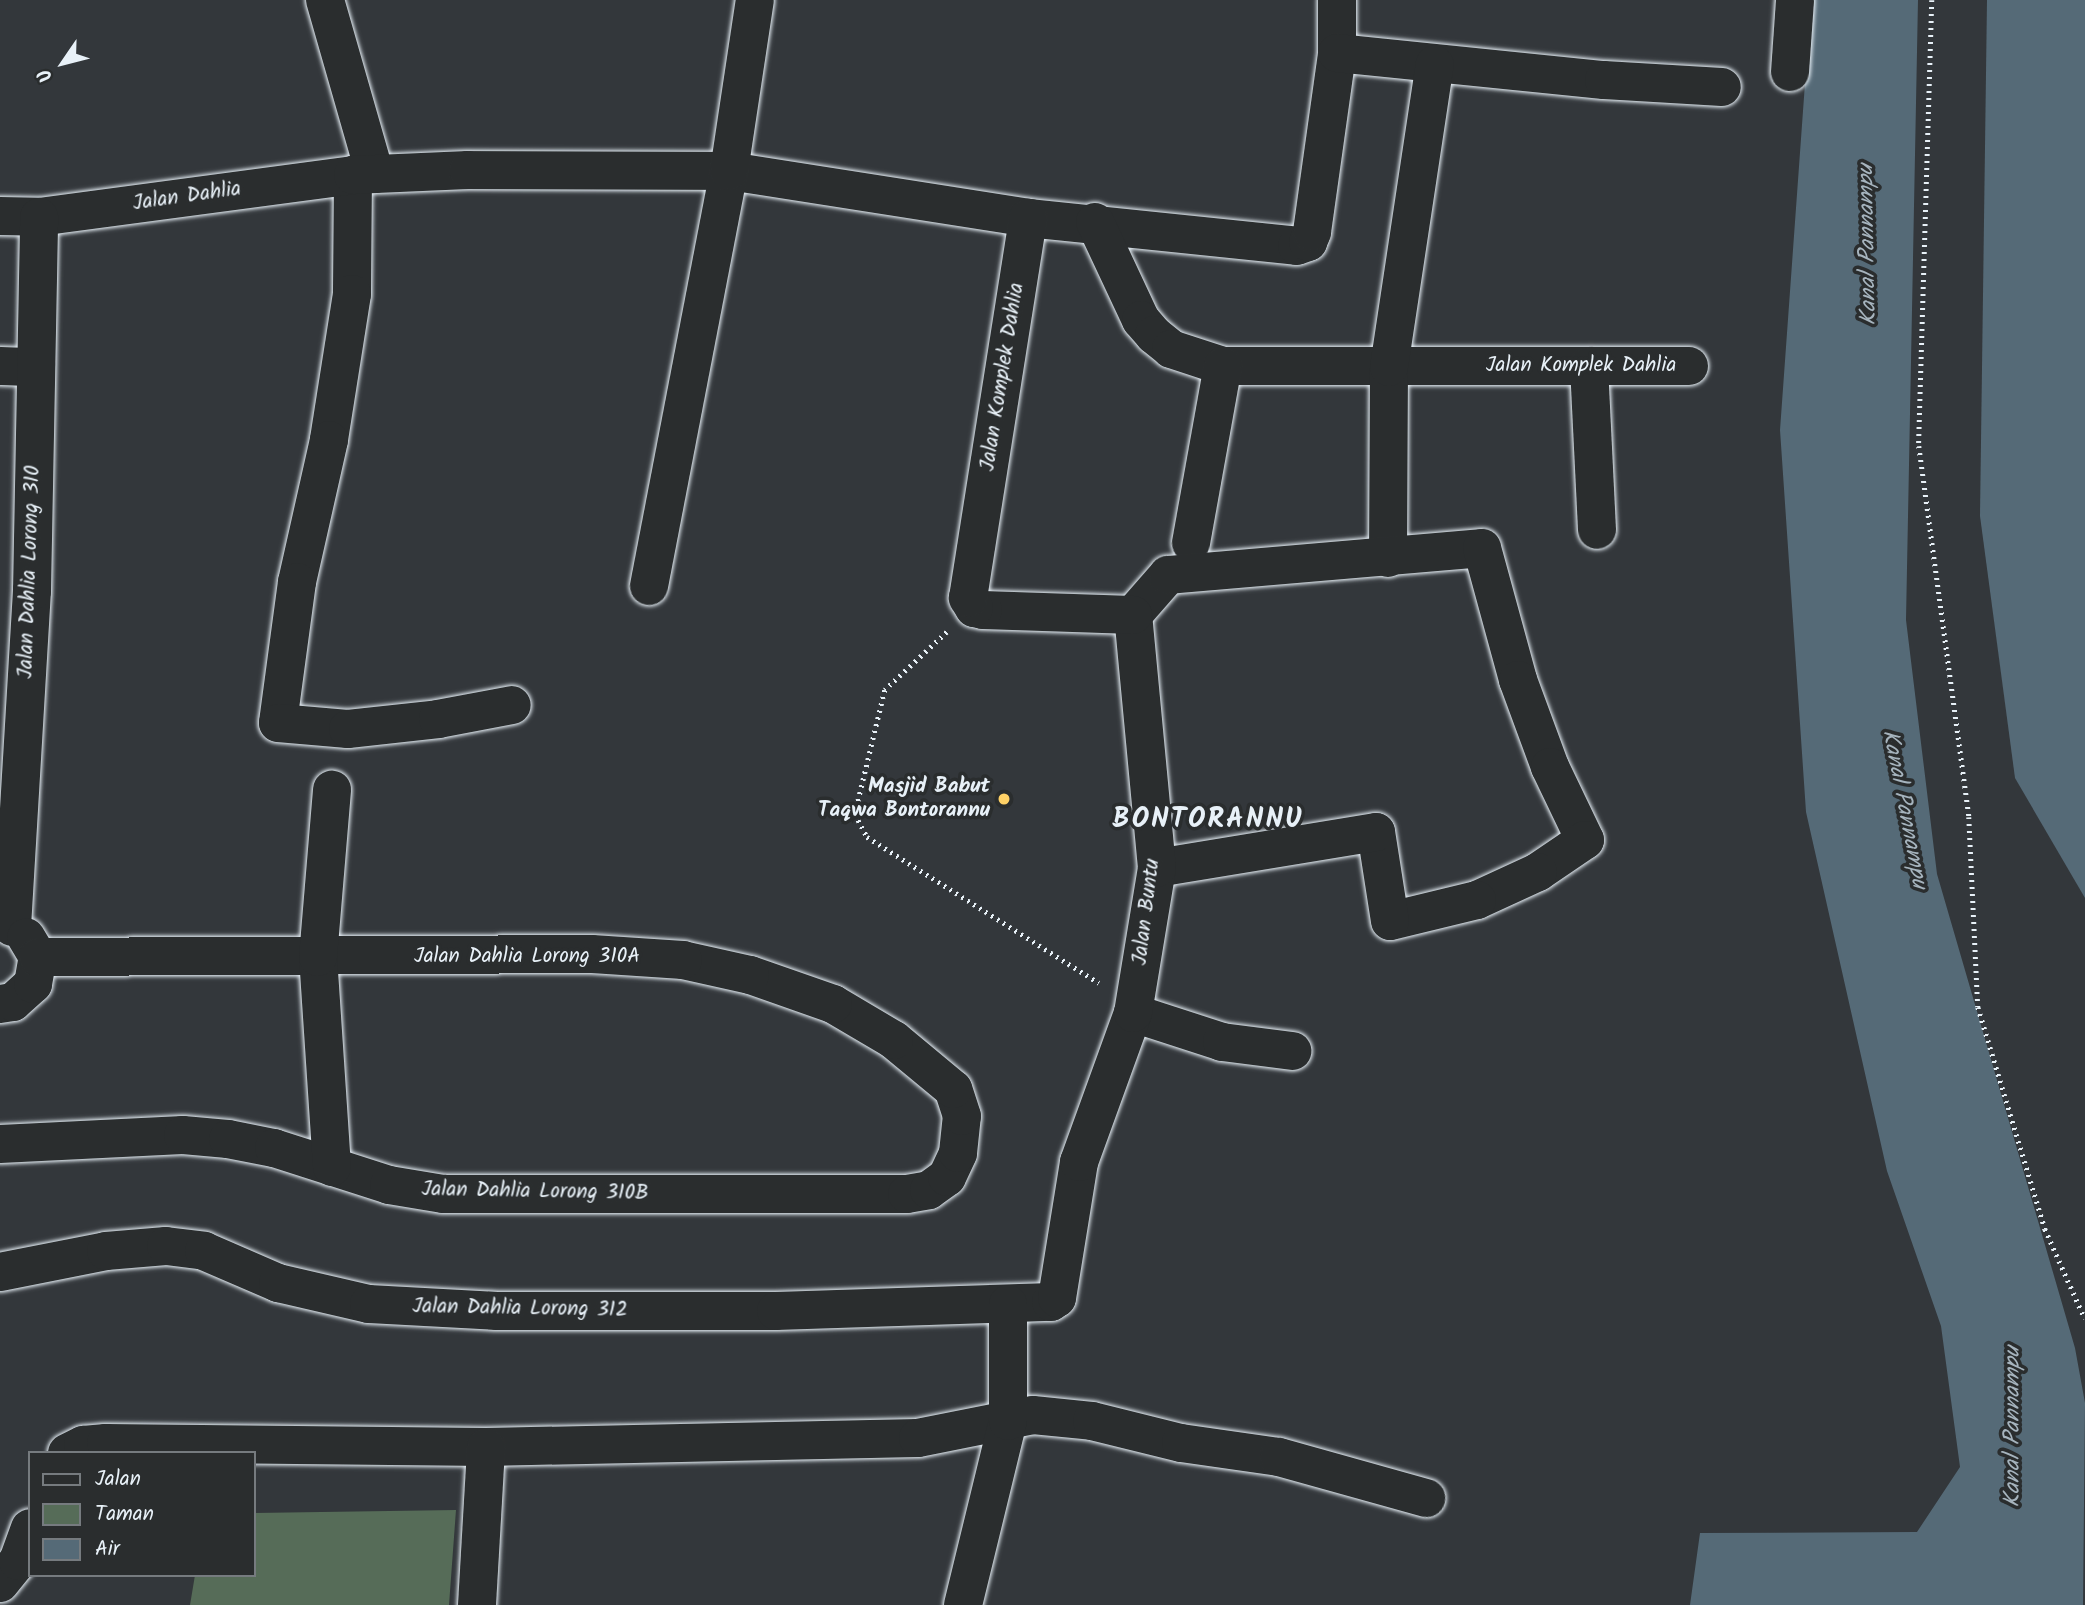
<!DOCTYPE html>
<style>
body{margin:0}
#map{position:relative;width:2085px;height:1605px;overflow:hidden;background:#33373b;font-family:Kalam,sans-serif}
div>[style]{position:absolute}
.green>*{inset:0;background:#566c58}
.water>*{inset:0;background:#556a77}
.path>*{height:4.5px;margin-top:-2.25px;transform-origin:0;background:repeating-linear-gradient(90deg,#e8f1f8 0 2px,transparent 0 7px)}
.roads{filter:drop-shadow(0 0 2px #e8f1f8) drop-shadow(0 0 2px #e8f1f8)}
.street>*{height:38px;margin:-19px;padding:0 19px;transform-origin:19px;border-radius:19px;background:#2a2d2e}
.dots>*{width:19px;height:19px;translate:-50% -50%;box-sizing:border-box;border:4px solid #2a2d2e;border-radius:50%}
span{translate:-50% -50%;white-space:nowrap;text-align:center;line-height:1.15;-webkit-text-stroke:7px #2a2d2e;paint-order:stroke}
.street-label{font-size:21px;color:#e8f1f8}
.poi-label{font-size:21px;color:#e8f1f8;font-weight:700}
.right{translate:-100% -50%;text-align:right}
.water-label{font-size:23px;color:#a6b4be;font-style:italic}
.district-label{font-size:28px;color:#e8f1f8;font-weight:700;letter-spacing:2px}
.legend{position:absolute;left:28px;top:1451px;width:228px;height:126px;box-sizing:border-box;background:#2a2d2e;border:2px solid #767b7f;margin:0;padding:9px 12px;list-style:none;font-size:21px;color:#e8f1f8}
.legend li{display:flex;align-items:center;gap:14px;height:35px}
.legend b{width:35px;border:2px solid #767b7f}
.north{position:absolute;left:28px;top:28px;width:70px;height:70px;-webkit-text-stroke:5px #2a2d2e;paint-order:stroke;rotate:235deg;font-size:19px;font-weight:700;line-height:28px;text-align:center;color:#e8f1f8}
.north::after{content:'';display:block;margin:auto;width:24px;height:32px;background:#e8f1f8;clip-path:polygon(50% 0,100% 100%,50% 72%,0 100%)}
</style>
<div id="map">
<div class="green">
<div style="clip-path:polygon(456px 1510px,449px 1605px,190px 1605px,195px 1575px,254px 1575px,254px 1513px)"></div>
</div>
<div class="water">
<div style="clip-path:polygon(1811px 0,1918px 0,1906px 620px,1937px 874px,2075px 1348px,2085px 1403px,2083px 1605px,1690px 1605px,1700px 1533px,1917px 1532px,1960px 1467px,1941px 1326px,1887px 1171px,1806px 812px,1780px 430px)"></div>
<div style="clip-path:polygon(1987px 0,2085px 0,2085px 898px,2015px 778px,1980px 516px)"></div>
</div>
<div class="path">
<div style="left:1932px;top:0;width:446px;rotate:91.7deg"></div>
<div style="left:1919px;top:446px;width:374px;rotate:82.3deg"></div>
<div style="left:1969px;top:817px;width:190px;rotate:87.3deg"></div>
<div style="left:1978px;top:1007px;width:232px;rotate:73.2deg"></div>
<div style="left:2045px;top:1229px;width:98px;rotate:66deg"></div>
<div style="left:947px;top:632px;width:85px;rotate:136.9deg"></div>
<div style="left:885px;top:690px;width:128px;rotate:103.6deg"></div>
<div style="left:855px;top:814px;width:26px;rotate:62deg"></div>
<div style="left:867px;top:837px;width:274px;rotate:32.2deg"></div>
</div>
<div class="roads">
<div class="street">
<div style="left:325px;top:0;width:181px;rotate:74deg"></div>
<div style="left:1337px;top:0;width:53px;rotate:90deg"></div>
<div style="left:1790px;top:72px;width:72px;rotate:-86deg"></div>
<div style="left:353px;top:175px;width:119px;rotate:90.5deg"></div>
<div style="left:352px;top:294px;width:148px;rotate:99deg"></div>
<div style="left:329px;top:440px;width:146px;rotate:102.7deg"></div>
<div style="left:297px;top:582px;width:142px;rotate:97.7deg"></div>
<div style="left:278px;top:723px;width:70px;rotate:4.9deg"></div>
<div style="left:348px;top:729px;width:91px;rotate:-6.3deg"></div>
<div style="left:438px;top:719px;width:75px;rotate:-10.7deg"></div>
<div style="left:0;top:216px;width:39px;rotate:1deg"></div>
<div style="left:39px;top:217px;width:317px;rotate:-7.6deg"></div>
<div style="left:353px;top:175px;width:115px;rotate:-2.5deg"></div>
<div style="left:468px;top:170px;width:261px;rotate:0.2deg"></div>
<div style="left:729px;top:171px;width:303px;rotate:8.9deg"></div>
<div style="left:1028px;top:218px;width:270px;rotate:5.9deg"></div>
<div style="left:1297px;top:246px;width:12px;rotate:-20deg"></div>
<div style="left:1308px;top:242px;width:11px;rotate:-68deg"></div>
<div style="left:1312px;top:232px;width:181px;rotate:-82deg"></div>
<div style="left:1337px;top:53px;width:268px;rotate:5.8deg"></div>
<div style="left:1604px;top:80px;width:118px;rotate:3.4deg"></div>
<div style="left:1095px;top:222px;width:108px;rotate:64.9deg"></div>
<div style="left:1141px;top:320px;width:20px;rotate:49deg"></div>
<div style="left:1154px;top:335px;width:22px;rotate:39deg"></div>
<div style="left:1171px;top:349px;width:55px;rotate:18.1deg"></div>
<div style="left:1223px;top:366px;width:466px"></div>
<div style="left:0;top:366px;width:36px;rotate:2deg"></div>
<div style="left:1589px;top:366px;width:164px;rotate:87.2deg"></div>
<div style="left:1191px;top:543px;width:180px;rotate:-79.8deg"></div>
<div style="left:1388px;top:558px;width:191px;rotate:-89.7deg"></div>
<div style="left:1389px;top:367px;width:306px;rotate:-81.4deg"></div>
<div style="left:649px;top:586px;width:423px;rotate:-79.1deg"></div>
<div style="left:729px;top:171px;width:173px;rotate:-81.4deg"></div>
<div style="left:1133px;top:615px;width:53px;rotate:-48.8deg"></div>
<div style="left:1168px;top:575px;width:315px;rotate:-4.9deg"></div>
<div style="left:1482px;top:548px;width:137px;rotate:74.7deg"></div>
<div style="left:1518px;top:680px;width:93px;rotate:69.8deg"></div>
<div style="left:1550px;top:767px;width:81px;rotate:64.4deg"></div>
<div style="left:1585px;top:840px;width:57px;rotate:145.8deg"></div>
<div style="left:1538px;top:872px;width:67px;rotate:155.3deg"></div>
<div style="left:1477px;top:900px;width:89px;rotate:166.4deg"></div>
<div style="left:1390px;top:921px;width:90px;rotate:-98.9deg"></div>
<div style="left:1376px;top:832px;width:222px;rotate:170.7deg"></div>
<div style="left:12px;top:927px;width:337px;rotate:-86.6deg"></div>
<div style="left:32px;top:591px;width:374px;rotate:-88.9deg"></div>
<div style="left:0;top:1004px;width:13px;rotate:-9deg"></div>
<div style="left:13px;top:1002px;width:27px;rotate:-42deg"></div>
<div style="left:33px;top:984px;width:27px;rotate:-80deg"></div>
<div style="left:38px;top:957px;width:23px;rotate:-121deg"></div>
<div style="left:1133px;top:1013px;width:94px;rotate:18deg"></div>
<div style="left:1222px;top:1042px;width:71px;rotate:7.3deg"></div>
<div style="left:0;top:1144px;width:183px;rotate:-2.8deg"></div>
<div style="left:183px;top:1135px;width:45px;rotate:5.1deg"></div>
<div style="left:228px;top:1139px;width:47px;rotate:11.1deg"></div>
<div style="left:274px;top:1148px;width:121px;rotate:17.8deg"></div>
<div style="left:389px;top:1185px;width:55px;rotate:9.5deg"></div>
<div style="left:443px;top:1194px;width:464px"></div>
<div style="left:907px;top:1194px;width:22px;rotate:-10deg"></div>
<div style="left:929px;top:1190px;width:22px;rotate:-36deg"></div>
<div style="left:947px;top:1177px;width:26px;rotate:-65deg"></div>
<div style="left:958px;top:1153px;width:37px;rotate:-84deg"></div>
<div style="left:962px;top:1116px;width:28px;rotate:-108deg"></div>
<div style="left:953px;top:1089px;width:77px;rotate:-140.3deg"></div>
<div style="left:894px;top:1040px;width:71px;rotate:-149.5deg"></div>
<div style="left:833px;top:1004px;width:88px;rotate:-160.7deg"></div>
<div style="left:750px;top:975px;width:69px;rotate:-167.4deg"></div>
<div style="left:683px;top:960px;width:91px;rotate:-176.2deg"></div>
<div style="left:592px;top:954px;width:554px;rotate:179.69deg"></div>
<div style="left:332px;top:1167px;width:210px;rotate:-93.8deg"></div>
<div style="left:318px;top:957px;width:168px;rotate:-85.2deg"></div>
<div style="left:0;top:1272px;width:108px;rotate:-11.2deg"></div>
<div style="left:106px;top:1251px;width:60px;rotate:-4.8deg"></div>
<div style="left:166px;top:1246px;width:38px;rotate:7deg"></div>
<div style="left:204px;top:1251px;width:81px;rotate:23.4deg"></div>
<div style="left:278px;top:1283px;width:93px;rotate:13deg"></div>
<div style="left:369px;top:1304px;width:128px;rotate:3.1deg"></div>
<div style="left:497px;top:1311px;width:279px"></div>
<div style="left:776px;top:1311px;width:275px;rotate:-1.9deg"></div>
<div style="left:1051px;top:1302px;width:7px;rotate:-34deg"></div>
<div style="left:1057px;top:1298px;width:138px;rotate:-80.8deg"></div>
<div style="left:1079px;top:1162px;width:158px;rotate:-70.1deg"></div>
<div style="left:1133px;top:1013px;width:147px;rotate:-80.6deg"></div>
<div style="left:1157px;top:868px;width:254px;rotate:-95.4deg"></div>
<div style="left:1133px;top:615px;width:150px;rotate:-178.1deg"></div>
<div style="left:983px;top:610px;width:9px;rotate:-167deg"></div>
<div style="left:974px;top:608px;width:12px;rotate:-121deg"></div>
<div style="left:968px;top:598px;width:385px;rotate:-81deg"></div>
<div style="left:67px;top:1453px;width:18px;rotate:-27deg"></div>
<div style="left:83px;top:1445px;width:23px;rotate:-5deg"></div>
<div style="left:106px;top:1443px;width:380px;rotate:0.6deg"></div>
<div style="left:486px;top:1447px;width:432px;rotate:-1.2deg"></div>
<div style="left:918px;top:1438px;width:117px;rotate:-11.3deg"></div>
<div style="left:1033px;top:1415px;width:59px;rotate:5.8deg"></div>
<div style="left:1092px;top:1421px;width:92px;rotate:13.9deg"></div>
<div style="left:1181px;top:1443px;width:99px;rotate:8.1deg"></div>
<div style="left:1279px;top:1457px;width:153px;rotate:15.6deg"></div>
<div style="left:0;top:1583px;width:28px;rotate:-51deg"></div>
<div style="left:18px;top:1561px;width:35px;rotate:-70deg"></div>
<div style="left:477px;top:1605px;width:158px;rotate:-86.7deg"></div>
<div style="left:963px;top:1605px;width:189px;rotate:-76.3deg"></div>
<div style="left:1008px;top:1421px;width:117px;rotate:-90deg"></div>
</div>
</div>
<div class="dots">
<div style="left:1004px;top:799px;background:#ffd166"></div>
</div>
<div class="street-label">
<span style="left:187px;top:197px;rotate:-8deg">Jalan Dahlia</span>
<span style="left:1581px;top:366px">Jalan Komplek Dahlia</span>
<span style="left:1003px;top:377px;rotate:-81deg">Jalan Komplek Dahlia</span>
<span style="left:30px;top:572px;rotate:-88deg">Jalan Dahlia Lorong 310</span>
<span style="left:1147px;top:912px;rotate:-83deg">Jalan Buntu</span>
<span style="left:527px;top:957px">Jalan Dahlia Lorong 310A</span>
<span style="left:535px;top:1192px;rotate:1deg">Jalan Dahlia Lorong 310B</span>
<span style="left:520px;top:1309px;rotate:1deg">Jalan Dahlia Lorong 312</span>
</div>
<div class="poi-label">
<span class="right" style="left:990px;top:799px">Masjid Babut<br>Taqwa Bontorannu</span>
</div>
<div class="water-label">
<span style="left:1868px;top:245px;rotate:-91deg">Kanal Pannampu</span>
<span style="left:1904px;top:809px;rotate:79deg">Kanal Pannampu</span>
<span style="left:2013px;top:1427px;rotate:-90deg">Kanal Pannampu</span>
</div>
<div class="district-label">
<span style="left:1208px;top:820px">BONTORANNU</span>
</div>
<ul class="legend">
<li><b style="height:9px;background:#2a2d2e"></b>Jalan</li>
<li><b style="height:19px;background:#566c58"></b>Taman</li>
<li><b style="height:19px;background:#556a77"></b>Air</li>
</ul>
<div class="north">U</div>
</div>
